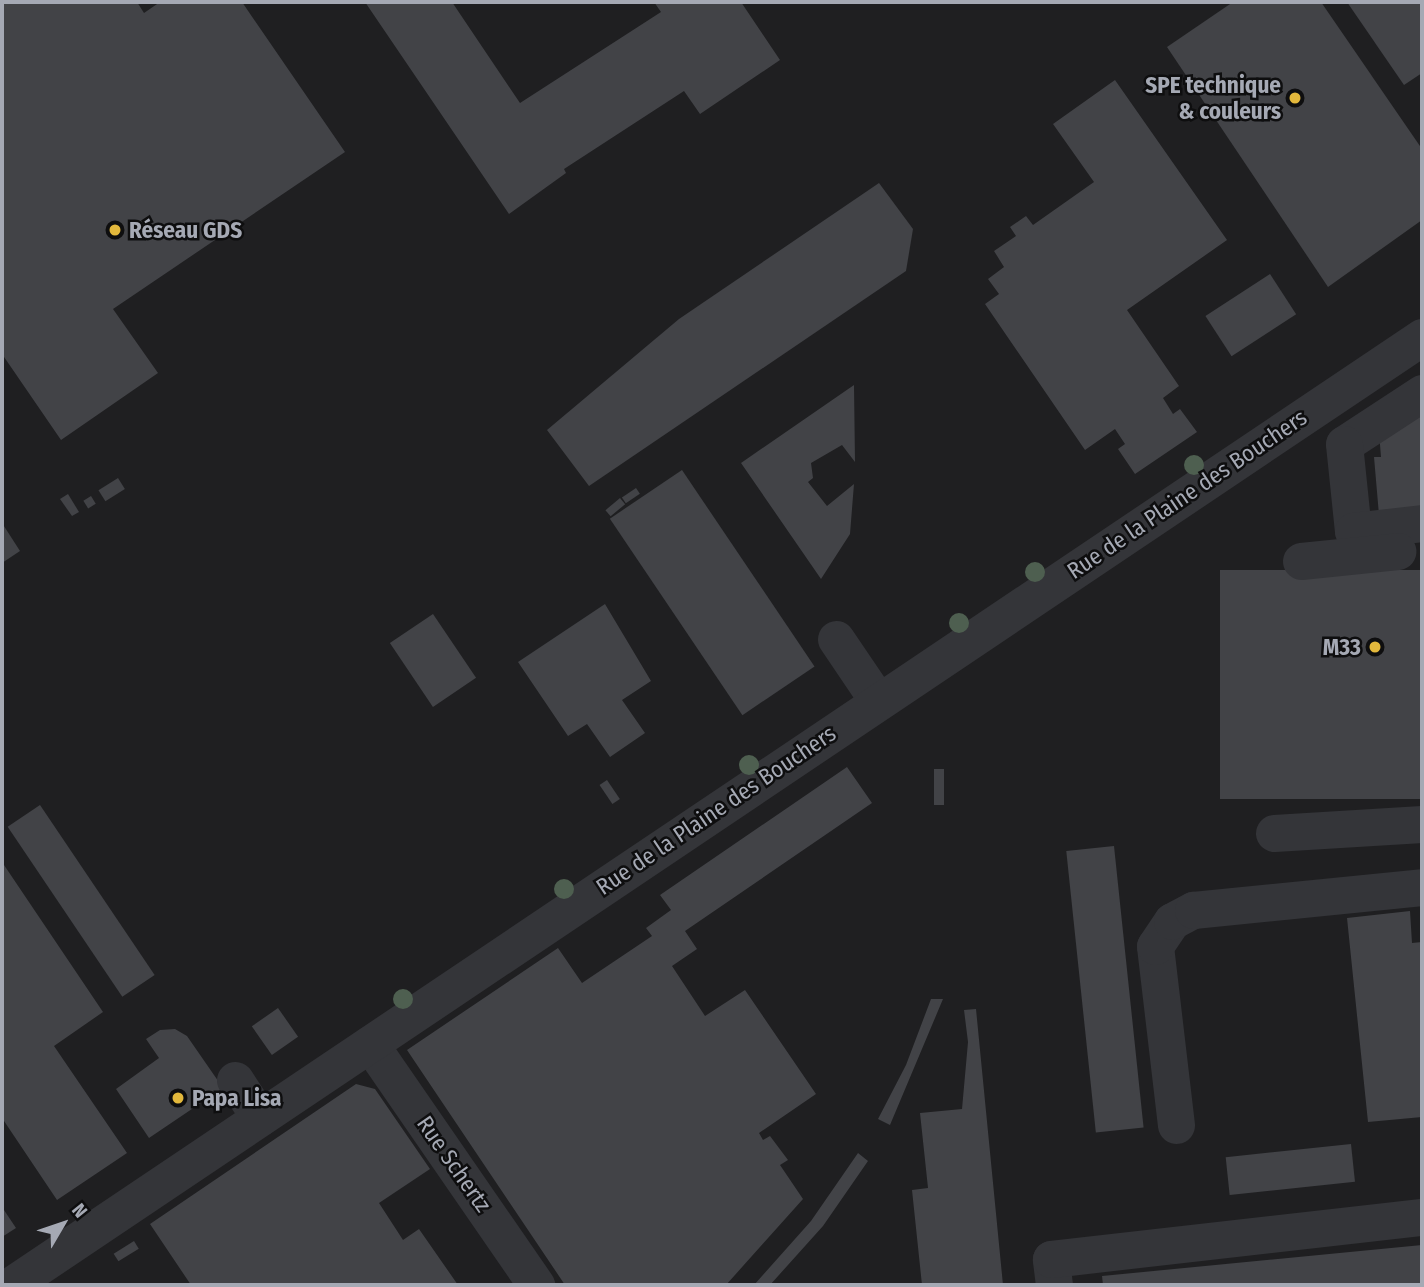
<!DOCTYPE html>
<meta charset="utf-8">
<style>
body{margin:0}
#map{position:relative;width:1424px;height:1287px;overflow:hidden;background:#131314;font-family:"Fira Sans Condensed",sans-serif}
div>[style]{position:absolute}
.built>*{inset:0;background:#1f1f21;transform-origin:0 0}
.building>*{inset:0;background:#424347;transform-origin:0 0}
.minor>*{height:37px;margin:-18.5px;padding:0 18.5px;transform-origin:18.5px;border-radius:18.5px;background:#343539}
.trees>*{width:20px;height:20px;margin:-10px;border-radius:50%;background:#4e5f50}
.dots>*{width:19px;height:19px;translate:-50% -50%;box-sizing:border-box;border:4px solid #0e0e0f;border-radius:50%}
span{translate:-50% -50%;white-space:nowrap;text-align:center;line-height:1.15;-webkit-text-stroke:5px #0e0e0f;paint-order:stroke}
.poi-label{font-size:23px;color:#a5a9b4;font-weight:700}
.right{translate:-100% -50%;text-align:right}
.left{translate:0 -50%;text-align:left}
.street-label{font-size:23px;color:#a5a9b4}
.frame{position:absolute;inset:0;border:4px solid #a5a9b4;pointer-events:none}
.north{position:absolute;left:28px;top:1189px;width:70px;height:70px;-webkit-text-stroke:5px #0e0e0f;paint-order:stroke;rotate:51deg;font-size:19px;font-weight:700;line-height:28px;text-align:center;color:#a5a9b4}
.north::after{content:'';display:block;margin:auto;width:24px;height:32px;background:#a5a9b4;clip-path:polygon(50% 0,100% 100%,50% 72%,0 100%)}
</style>
<div id="map">
<div class="built">
<div style="left:2px;top:2px;width:1420px;height:1283px"></div>
</div>
<div class="building">
<div style="clip-path:polygon(4px 2px,137px 2px,144px 13px,160px 2px,242px 2px,345px 152px,113px 309px,158px 373px,61px 440px,2px 354px)"></div>
<div style="clip-path:polygon(365px 2px,452px 2px,520px 103px,661px 12px,654px 2px,741px 2px,780px 60px,700px 114px,684px 91px,564px 169px,566px 173px,509px 214px)"></div>
<div style="clip-path:polygon(1233px 2px,1321px 2px,1422px 149px,1422px 220px,1328px 287px,1167px 47px)"></div>
<div style="clip-path:polygon(1347px 2px,1422px 2px,1422px 73px,1404px 85px)"></div>
<div style="clip-path:polygon(1115px 80px,1227px 240px,1127px 310px,1179px 386px,1163px 398px,1173px 414px,1180px 409px,1197px 432px,1135px 474px,1118px 449px,1125px 444px,1115px 429px,1085px 450px,985px 304px,999px 294px,988px 279px,1004px 267px,994px 251px,1016px 236px,1010px 227px,1026px 216px,1033px 225px,1094px 182px,1053px 124px)"></div>
<div style="clip-path:polygon(879px 183px,913px 229px,906px 271px,589px 486px,547px 430px,679px 319px)"></div>
<div style="left:1270px;top:274px;width:48px;height:77px;rotate:57deg"></div>
<div style="clip-path:polygon(854px 385px,855px 462px,842px 445px,811px 463px,813px 478px,808px 482px,827px 506px,854px 484px,850px 534px,821px 579px,741px 463px)"></div>
<div style="clip-path:polygon(1422px 414px,1422px 510px,1379px 515px,1374px 457px,1381px 457px,1379px 432px)"></div>
<div style="left:682px;top:470px;width:237px;height:87px;rotate:56deg"></div>
<div style="left:118px;top:478px;width:13px;height:23px;rotate:58deg"></div>
<div style="left:636px;top:488px;width:7px;height:17px;rotate:56deg"></div>
<div style="clip-path:polygon(68px 494px,79px 512px,72px 516px,60px 499px)"></div>
<div style="left:91px;top:496px;width:9px;height:9px;rotate:58deg"></div>
<div style="left:620px;top:498px;width:8px;height:19px;rotate:50deg"></div>
<div style="clip-path:polygon(2px 523px,20px 551px,2px 563px)"></div>
<div style="left:1422px;top:570px;width:229px;height:202px;rotate:90deg"></div>
<div style="clip-path:polygon(605px 604px,651px 681px,622px 700px,645px 733px,610px 757px,587px 724px,568px 736px,518px 662px)"></div>
<div style="left:433px;top:614px;width:77px;height:52px;rotate:56deg"></div>
<div style="clip-path:polygon(847px 767px,872px 803px,685px 931px,697px 949px,672px 966px,705px 1016px,745px 990px,816px 1094px,759px 1133px,763px 1140px,770px 1136px,788px 1160px,780px 1165px,803px 1199px,726px 1285px,565px 1285px,407px 1050px,558px 948px,582px 983px,652px 936px,646px 928px,671px 910px,660px 895px)"></div>
<div style="left:934px;top:769px;width:10px;height:36px"></div>
<div style="left:607px;top:780px;width:23px;height:9px;rotate:56deg"></div>
<div style="left:40px;top:805px;width:205px;height:39px;rotate:56deg"></div>
<div style="left:1114px;top:846px;width:283px;height:48px;rotate:84deg"></div>
<div style="clip-path:polygon(2px 862px,103px 1012px,54px 1046px,127px 1153px,57px 1200px,2px 1118px)"></div>
<div style="clip-path:polygon(1410px 911px,1412px 943px,1422px 942px,1422px 1117px,1368px 1122px,1347px 918px)"></div>
<div style="clip-path:polygon(931px 999px,943px 999px,890px 1125px,878px 1119px,906px 1065px)"></div>
<div style="left:278px;top:1008px;width:35px;height:32px;rotate:55deg"></div>
<div style="clip-path:polygon(976px 1009px,1003px 1285px,922px 1285px,912px 1190px,928px 1188px,920px 1113px,962px 1109px,968px 1042px,964px 1010px)"></div>
<div style="clip-path:polygon(175px 1029px,187px 1036px,223px 1088px,149px 1138px,116px 1089px,159px 1058px,146px 1039px,160px 1030px)"></div>
<div style="clip-path:polygon(356px 1084px,375px 1089px,430px 1169px,379px 1203px,403px 1240px,419px 1229px,458px 1285px,191px 1285px,150px 1224px)"></div>
<div style="left:1351px;top:1144px;width:38px;height:126px;rotate:84deg"></div>
<div style="clip-path:polygon(858px 1153px,868px 1161px,823px 1226px,770px 1285px,754px 1285px,811px 1221px)"></div>
<div style="clip-path:polygon(2px 1207px,16px 1228px,2px 1237px)"></div>
<div style="left:134px;top:1241px;width:9px;height:24px;rotate:58deg"></div>
<div style="clip-path:polygon(1422px 1245px,1422px 1285px,1103px 1285px,1102px 1276px)"></div>
</div>
<div class="minor">
<div style="left:1422px;top:393px;width:93px;rotate:146.8deg"></div>
<div style="left:1344px;top:444px;width:87px;rotate:84.1deg"></div>
<div style="left:1353px;top:531px;width:69px;rotate:-6.6deg"></div>
<div style="left:1301px;top:561px;width:97px;rotate:-5.9deg"></div>
<div style="left:836px;top:639px;width:75px;rotate:55.9deg"></div>
<div style="left:1274px;top:833px;width:148px;rotate:-3.5deg"></div>
<div style="left:370px;top:1044px;width:293px;rotate:55.4deg"></div>
<div style="left:235px;top:1080px;width:45px;rotate:56.7deg"></div>
<div style="left:1176px;top:1125px;width:180px;rotate:-96.7deg"></div>
<div style="left:1155px;top:946px;width:30px;rotate:-56deg"></div>
<div style="left:1172px;top:921px;width:24px;rotate:-28deg"></div>
<div style="left:1193px;top:910px;width:230px;rotate:-5.7deg"></div>
<div style="left:11px;top:1285px;width:1700px;rotate:-33.9deg"></div>
<div style="left:1054px;top:1285px;width:26px;rotate:-97deg"></div>
<div style="left:1051px;top:1259px;width:373px;rotate:-6.5deg"></div>
</div>
<div class="trees">
<div style="left:1194px;top:465px"></div>
<div style="left:1035px;top:572px"></div>
<div style="left:959px;top:623px"></div>
<div style="left:749px;top:765px"></div>
<div style="left:564px;top:889px"></div>
<div style="left:403px;top:999px"></div>
</div>
<div class="dots">
<div style="left:1295px;top:98px;background:#e3b83c"></div>
<div style="left:115px;top:230px;background:#e3b83c"></div>
<div style="left:1375px;top:647px;background:#e3b83c"></div>
<div style="left:178px;top:1098px;background:#e3b83c"></div>
</div>
<div class="poi-label">
<span class="right" style="left:1281px;top:98px">SPE technique<br>&amp; couleurs</span>
<span class="left" style="left:129px;top:230px">Réseau GDS</span>
<span class="right" style="left:1361px;top:647px">M33</span>
<span class="left" style="left:192px;top:1098px">Papa Lisa</span>
</div>
<div class="street-label">
<span style="left:1187px;top:494px;rotate:-34deg">Rue de la Plaine des Bouchers</span>
<span style="left:716px;top:810px;rotate:-34deg">Rue de la Plaine des Bouchers</span>
<span style="left:454px;top:1164px;rotate:55deg">Rue Schertz</span>
</div>
<div class="frame"></div>
<div class="north">N</div>
</div>
